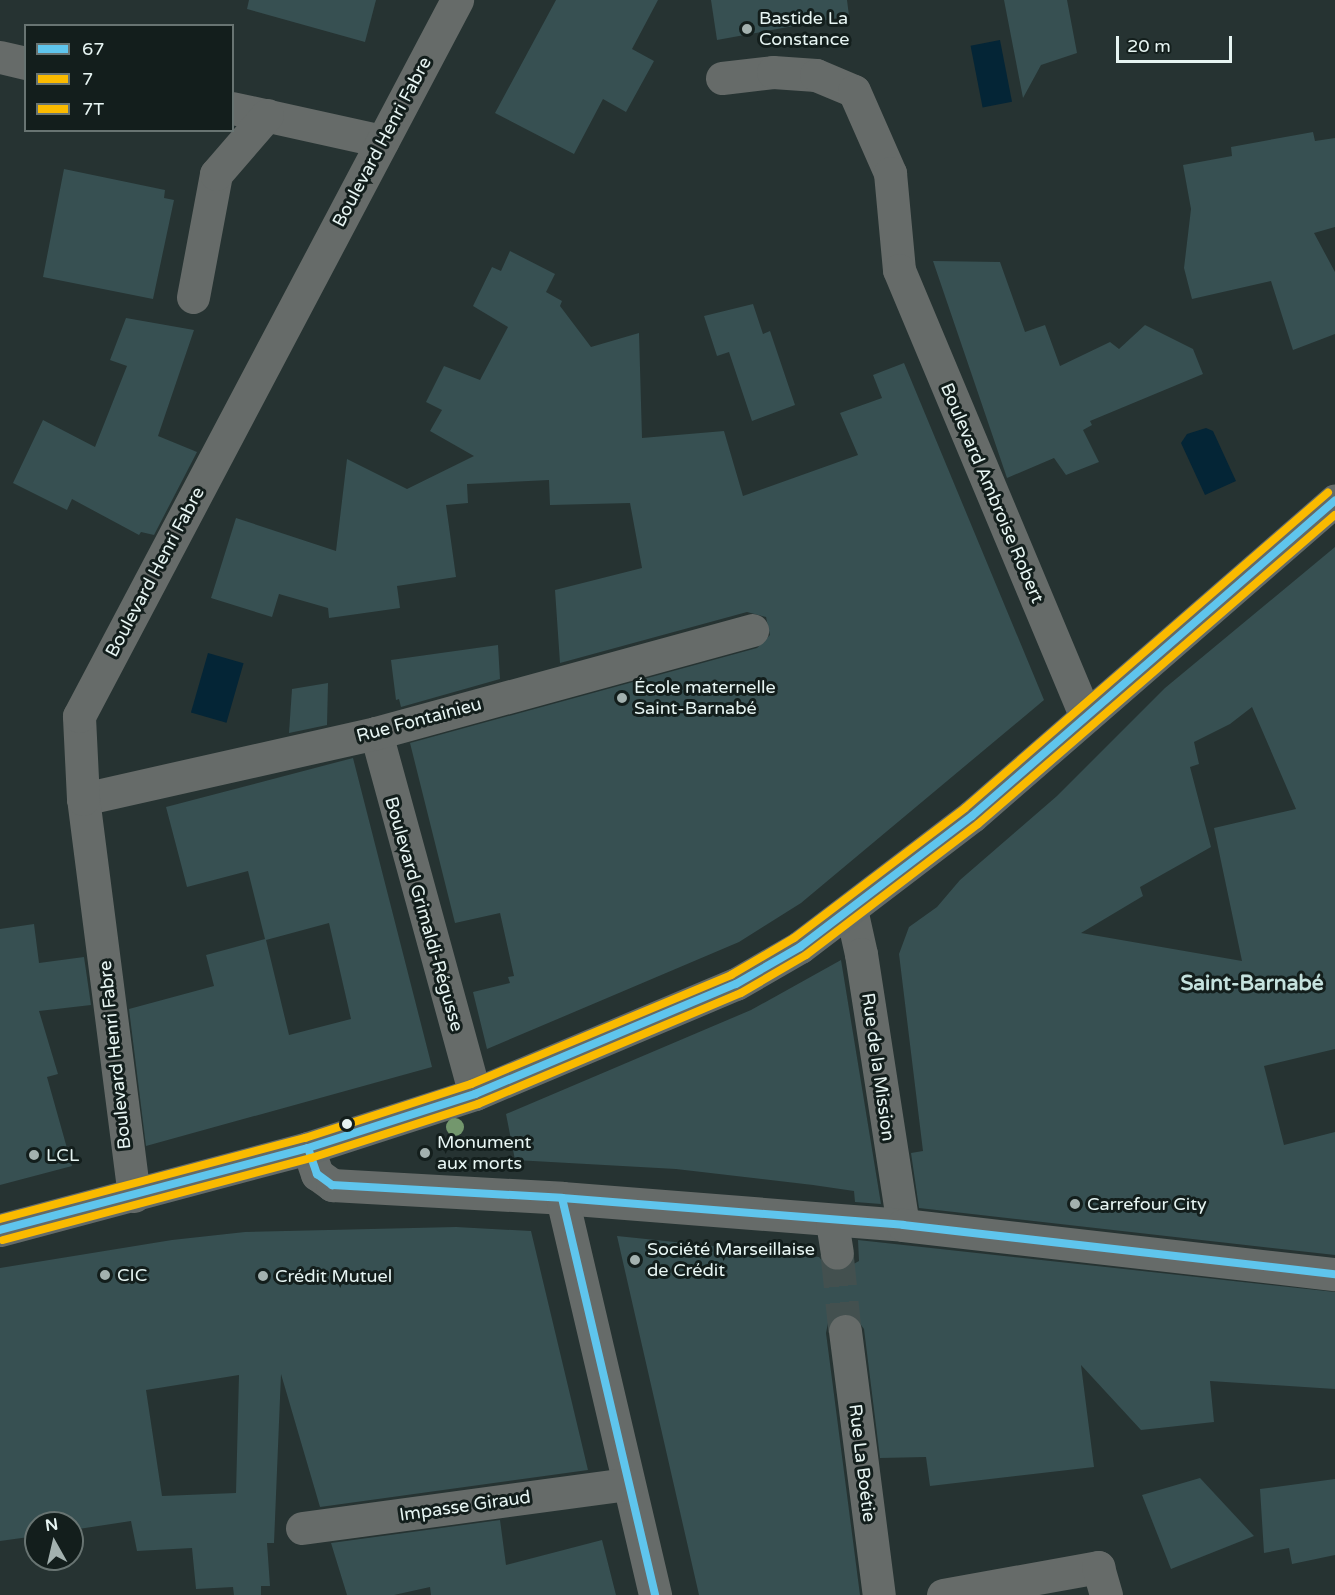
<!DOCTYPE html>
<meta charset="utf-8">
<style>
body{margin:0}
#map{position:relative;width:1335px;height:1595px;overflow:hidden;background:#263332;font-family:"Varela Round",sans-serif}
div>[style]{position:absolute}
.water>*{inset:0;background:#042536;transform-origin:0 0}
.building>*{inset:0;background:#375052}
.minor-tunnel>*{height:33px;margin-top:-16.5px;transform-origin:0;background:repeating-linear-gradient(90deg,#43504f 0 33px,transparent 0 49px)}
.minor>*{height:33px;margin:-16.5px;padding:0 16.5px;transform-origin:16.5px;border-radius:16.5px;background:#666b69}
.major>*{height:33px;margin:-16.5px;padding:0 16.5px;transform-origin:16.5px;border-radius:16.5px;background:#636a69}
.bus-1>*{height:8px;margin:-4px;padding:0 4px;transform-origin:4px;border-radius:4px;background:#5fc5ed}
.bus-2>*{height:8px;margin:-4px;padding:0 4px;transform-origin:4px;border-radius:4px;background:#faba00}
.bus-3>*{height:8px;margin:-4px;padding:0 4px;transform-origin:4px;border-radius:4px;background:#faba00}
.trees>*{width:18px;height:18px;margin:-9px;border-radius:50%;background:#73976d}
.dots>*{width:16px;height:16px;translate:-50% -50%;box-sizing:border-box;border:3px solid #131e1c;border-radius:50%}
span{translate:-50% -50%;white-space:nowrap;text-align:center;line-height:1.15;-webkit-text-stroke:6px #131e1c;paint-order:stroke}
.poi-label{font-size:18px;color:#e7f5f3}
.left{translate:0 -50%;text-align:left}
.street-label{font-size:18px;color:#e7f5f3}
.quarter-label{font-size:21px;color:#c5e2de;font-weight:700}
.legend{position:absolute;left:24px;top:24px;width:210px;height:108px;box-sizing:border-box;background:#131e1c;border:2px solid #687472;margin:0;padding:8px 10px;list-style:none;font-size:18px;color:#e7f5f3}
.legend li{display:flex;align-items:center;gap:12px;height:30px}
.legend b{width:30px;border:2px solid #687472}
.north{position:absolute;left:24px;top:1511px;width:60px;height:60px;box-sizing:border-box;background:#131e1c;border:2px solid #687472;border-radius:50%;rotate:352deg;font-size:16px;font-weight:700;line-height:24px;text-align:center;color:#e7f5f3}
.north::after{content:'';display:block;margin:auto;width:21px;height:27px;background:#a3b1af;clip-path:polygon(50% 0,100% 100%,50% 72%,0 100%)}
.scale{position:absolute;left:1116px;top:36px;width:116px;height:27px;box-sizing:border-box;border:3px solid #e7f5f3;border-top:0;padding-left:8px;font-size:18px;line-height:21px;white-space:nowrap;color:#e7f5f3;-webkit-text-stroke:4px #131e1c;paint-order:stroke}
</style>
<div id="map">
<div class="water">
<div style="left:1000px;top:40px;width:63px;height:30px;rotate:79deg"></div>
<div style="clip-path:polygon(1206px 428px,1213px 431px,1236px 481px,1205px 495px,1181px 443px,1187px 434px)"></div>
<div style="left:208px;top:653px;width:37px;height:62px;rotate:16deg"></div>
</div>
<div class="building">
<div style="clip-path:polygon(249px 0,376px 0,365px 42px,247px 9px)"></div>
<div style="clip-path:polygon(556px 0,658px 0,632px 49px,654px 61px,626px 112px,603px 99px,574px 154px,495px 113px)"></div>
<div style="clip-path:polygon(711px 0,847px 0,849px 16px,717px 40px)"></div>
<div style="clip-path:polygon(1004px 0,1067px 0,1077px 53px,1041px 65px,1023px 98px)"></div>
<div style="clip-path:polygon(1313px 132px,1315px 141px,1335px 138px,1335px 227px,1314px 233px,1335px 272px,1335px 334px,1293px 350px,1271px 281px,1192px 299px,1184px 268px,1191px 209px,1183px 165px,1232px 156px,1231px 147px)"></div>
<div style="clip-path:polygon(64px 169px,165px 190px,164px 198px,174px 200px,153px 299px,43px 277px)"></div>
<div style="clip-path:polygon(510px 251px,555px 274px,546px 292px,562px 301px,560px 306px,591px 347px,639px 333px,642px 438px,724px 431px,743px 496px,858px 455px,840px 413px,882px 398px,873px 375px,904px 363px,1044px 700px,801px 903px,739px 942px,487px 1049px,473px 992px,510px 983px,508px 977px,514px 976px,500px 913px,455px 923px,410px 743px,757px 648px,770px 635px,766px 617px,747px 612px,560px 663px,555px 590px,642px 568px,630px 503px,550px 505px,549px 480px,467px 484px,468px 503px,446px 505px,456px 577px,397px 586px,400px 608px,329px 618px,328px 608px,279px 594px,272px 617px,211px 598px,236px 518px,336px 551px,347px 459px,407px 489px,474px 456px,430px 431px,442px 410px,426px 402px,444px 366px,480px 380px,508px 327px,473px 306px,492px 267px,501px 271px)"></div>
<div style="clip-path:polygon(933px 261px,1000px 262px,1025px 332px,1045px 325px,1060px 366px,1110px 342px,1119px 349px,1145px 325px,1193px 349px,1203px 374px,1090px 421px,1092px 425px,1083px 430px,1099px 462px,1066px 475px,1054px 458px,1007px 478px)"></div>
<div style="clip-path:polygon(753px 304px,763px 334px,770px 331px,795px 405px,752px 421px,729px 352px,717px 356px,704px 316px)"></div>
<div style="clip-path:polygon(126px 318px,194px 330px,158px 436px,197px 452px,154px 535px,141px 532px,139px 535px,72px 499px,67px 510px,13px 483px,43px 420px,95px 447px,127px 366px,110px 360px)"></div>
<div style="clip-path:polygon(evenodd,1335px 547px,1335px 1049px,1264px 1066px,1284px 1145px,1335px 1132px,1335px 1255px,919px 1208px,911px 1153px,923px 1151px,899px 954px,909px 927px,937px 907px,960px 880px,1057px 796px,1165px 688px,1335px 547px,1252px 707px,1296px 809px,1214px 828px,1242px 961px,1081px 933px,1143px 896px,1140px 887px,1211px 847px,1190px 767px,1199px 764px,1194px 742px,1230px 724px,1252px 707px)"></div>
<div style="clip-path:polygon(498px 645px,500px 679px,401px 707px,399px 699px,396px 700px,391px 660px)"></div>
<div style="clip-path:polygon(328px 683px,327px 725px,289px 733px,292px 689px)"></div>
<div style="clip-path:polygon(evenodd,353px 758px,432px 1067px,146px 1146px,129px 1009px,214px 986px,206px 955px,265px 939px,248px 871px,187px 887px,166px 807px,353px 758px,329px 923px,351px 1019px,289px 1035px,266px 940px,329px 923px)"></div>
<div style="clip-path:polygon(34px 924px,39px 963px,84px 957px,91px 1005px,39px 1011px,58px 1074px,47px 1077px,72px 1166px,0 1185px,0 929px)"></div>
<div style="clip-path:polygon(841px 960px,881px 1204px,855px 1202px,854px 1191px,813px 1185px,676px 1169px,515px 1160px,506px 1114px,751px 1010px)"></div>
<div style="clip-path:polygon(evenodd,456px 1227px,531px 1231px,588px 1470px,320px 1507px,281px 1374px,274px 1543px,267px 1543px,270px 1586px,261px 1586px,261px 1595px,234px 1595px,233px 1587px,196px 1589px,192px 1548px,137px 1551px,131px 1521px,72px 1530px,72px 1523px,36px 1523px,36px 1536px,0 1541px,0 1268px,172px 1240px,245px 1232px,456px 1227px,239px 1375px,236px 1493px,162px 1496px,146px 1390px,239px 1375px)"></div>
<div style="clip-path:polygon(617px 1236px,819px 1257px,830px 1270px,839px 1272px,859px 1261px,858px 1240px,1335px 1292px,1335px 1389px,1210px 1381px,1214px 1422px,1141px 1430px,1081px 1365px,1094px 1467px,930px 1486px,926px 1457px,880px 1458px,864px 1329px,853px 1314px,842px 1313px,828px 1323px,826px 1333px,860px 1595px,699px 1595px)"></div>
<div style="clip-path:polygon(1200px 1478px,1254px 1536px,1171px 1569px,1142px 1495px)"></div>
<div style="clip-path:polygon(1335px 1479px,1335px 1555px,1292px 1564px,1289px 1548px,1264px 1553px,1260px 1489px)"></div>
<div style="clip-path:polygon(500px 1520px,506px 1565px,602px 1540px,616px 1595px,431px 1595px,430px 1587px,394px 1595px,347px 1595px,331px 1543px)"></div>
</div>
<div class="minor-tunnel">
<div style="left:837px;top:1253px;width:78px;rotate:84.1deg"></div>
</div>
<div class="minor">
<div style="left:0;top:57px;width:27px;rotate:13deg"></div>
<div style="left:722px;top:78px;width:51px;rotate:-6.7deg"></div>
<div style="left:773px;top:72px;width:43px;rotate:4deg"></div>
<div style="left:816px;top:75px;width:41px;rotate:22.8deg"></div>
<div style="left:854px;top:91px;width:90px;rotate:66.3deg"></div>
<div style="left:890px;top:173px;width:97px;rotate:84.7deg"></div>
<div style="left:899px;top:270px;width:484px;rotate:67.3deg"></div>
<div style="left:232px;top:108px;width:154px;rotate:12.4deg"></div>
<div style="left:193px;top:297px;width:125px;rotate:-79.4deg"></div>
<div style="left:216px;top:174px;width:78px;rotate:-49.2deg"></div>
<div style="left:376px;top:733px;width:374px;rotate:74.7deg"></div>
<div style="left:83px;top:799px;width:300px;rotate:-12.7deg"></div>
<div style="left:376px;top:733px;width:390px;rotate:-15.3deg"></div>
<div style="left:851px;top:909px;width:46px;rotate:77.5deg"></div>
<div style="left:861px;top:954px;width:274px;rotate:81.2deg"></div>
<div style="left:308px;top:1148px;width:28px;rotate:71deg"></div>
<div style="left:317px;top:1174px;width:19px;rotate:36deg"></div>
<div style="left:332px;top:1185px;width:230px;rotate:3.2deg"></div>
<div style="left:562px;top:1198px;width:342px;rotate:4.5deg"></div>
<div style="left:903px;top:1225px;width:435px;rotate:6.5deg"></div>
<div style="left:134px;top:1196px;width:400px;rotate:-97.3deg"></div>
<div style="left:83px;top:799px;width:83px;rotate:-92.8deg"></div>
<div style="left:79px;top:716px;width:810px;rotate:-62.17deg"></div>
<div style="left:562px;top:1198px;width:408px;rotate:76.8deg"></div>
<div style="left:832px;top:1222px;width:31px;rotate:81deg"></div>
<div style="left:845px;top:1331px;width:266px;rotate:82.7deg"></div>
<div style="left:302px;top:1528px;width:329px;rotate:-7.7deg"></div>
<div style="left:943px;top:1595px;width:158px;rotate:-10.2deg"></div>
<div style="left:1098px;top:1567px;width:29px;rotate:74deg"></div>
</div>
<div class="major">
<div style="left:0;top:1230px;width:319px;rotate:-14.9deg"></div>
<div style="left:308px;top:1148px;width:176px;rotate:-17.9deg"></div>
<div style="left:475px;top:1094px;width:283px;rotate:-22.9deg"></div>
<div style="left:736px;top:984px;width:74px;rotate:-30deg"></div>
<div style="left:800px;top:947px;width:216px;rotate:-37.3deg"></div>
<div style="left:972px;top:816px;width:481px;rotate:-41deg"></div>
</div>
<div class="bus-1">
<div style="left:308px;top:1148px;width:28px;rotate:71deg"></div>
<div style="left:317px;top:1174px;width:19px;rotate:36deg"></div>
<div style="left:332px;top:1185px;width:230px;rotate:3.2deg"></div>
<div style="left:562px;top:1198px;width:342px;rotate:4.5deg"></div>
<div style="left:903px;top:1225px;width:435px;rotate:6.5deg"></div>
<div style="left:562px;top:1198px;width:408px;rotate:76.8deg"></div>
<div style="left:0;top:1230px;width:319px;rotate:-14.9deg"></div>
<div style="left:308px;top:1148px;width:176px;rotate:-17.9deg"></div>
<div style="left:475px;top:1094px;width:283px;rotate:-22.9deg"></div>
<div style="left:736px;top:984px;width:74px;rotate:-30deg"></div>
<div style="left:800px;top:947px;width:216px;rotate:-37.3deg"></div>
<div style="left:972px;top:816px;width:481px;rotate:-41deg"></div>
</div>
<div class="bus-2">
<div style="left:3px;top:1240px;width:319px;rotate:-14.9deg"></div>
<div style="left:311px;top:1158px;width:176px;rotate:-17.9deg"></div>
<div style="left:478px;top:1104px;width:285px;rotate:-22.9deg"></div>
<div style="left:741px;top:993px;width:75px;rotate:-30.3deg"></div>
<div style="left:806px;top:955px;width:216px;rotate:-37.3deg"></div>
<div style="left:978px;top:824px;width:472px;rotate:-40.9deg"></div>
</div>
<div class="bus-3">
<div style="left:0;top:1219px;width:316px;rotate:-14.9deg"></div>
<div style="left:305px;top:1138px;width:175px;rotate:-18deg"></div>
<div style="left:471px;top:1084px;width:282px;rotate:-22.7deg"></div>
<div style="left:731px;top:975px;width:73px;rotate:-30.4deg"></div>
<div style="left:794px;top:938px;width:215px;rotate:-37.2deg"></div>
<div style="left:965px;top:808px;width:481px;rotate:-41deg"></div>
</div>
<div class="trees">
<div style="left:455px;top:1127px"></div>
</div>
<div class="dots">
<div style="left:747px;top:29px;background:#a3b1af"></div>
<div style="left:622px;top:698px;background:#a3b1af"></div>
<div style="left:347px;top:1124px;background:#e7f5f3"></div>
<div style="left:425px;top:1153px;background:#a3b1af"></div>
<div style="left:34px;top:1155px;background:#a3b1af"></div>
<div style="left:1075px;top:1204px;background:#a3b1af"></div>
<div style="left:635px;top:1260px;background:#a3b1af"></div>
<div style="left:105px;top:1275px;background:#a3b1af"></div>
<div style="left:263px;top:1276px;background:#a3b1af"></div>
</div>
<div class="poi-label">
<span class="left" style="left:759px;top:29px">Bastide La<br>Constance</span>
<span class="left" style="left:634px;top:698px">École maternelle<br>Saint-Barnabé</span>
<span class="left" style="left:437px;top:1153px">Monument<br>aux morts</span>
<span class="left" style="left:46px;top:1155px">LCL</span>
<span class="left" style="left:1087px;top:1204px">Carrefour City</span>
<span class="left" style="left:647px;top:1260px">Société Marseillaise<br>de Crédit</span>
<span class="left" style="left:117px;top:1275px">CIC</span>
<span class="left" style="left:275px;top:1276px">Crédit Mutuel</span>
</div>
<div class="street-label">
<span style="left:382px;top:142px;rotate:-62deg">Boulevard Henri Fabre</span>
<span style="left:992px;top:493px;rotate:67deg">Boulevard Ambroise Robert</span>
<span style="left:155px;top:572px;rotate:-62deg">Boulevard Henri Fabre</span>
<span style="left:419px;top:720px;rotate:-15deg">Rue Fontainieu</span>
<span style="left:424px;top:914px;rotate:74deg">Boulevard Grimaldi-Régusse</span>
<span style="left:115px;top:1055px;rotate:-96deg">Boulevard Henri Fabre</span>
<span style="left:878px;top:1067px;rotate:82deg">Rue de la Mission</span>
<span style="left:862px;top:1463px;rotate:83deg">Rue La Boétie</span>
<span style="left:465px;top:1506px;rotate:-8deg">Impasse Giraud</span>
</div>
<div class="quarter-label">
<span style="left:1252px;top:984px">Saint-Barnabé</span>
</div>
<ul class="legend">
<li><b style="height:8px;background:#5fc5ed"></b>67</li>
<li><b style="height:8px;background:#faba00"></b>7</li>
<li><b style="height:8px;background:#faba00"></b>7T</li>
</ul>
<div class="north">N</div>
<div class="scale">20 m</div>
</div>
